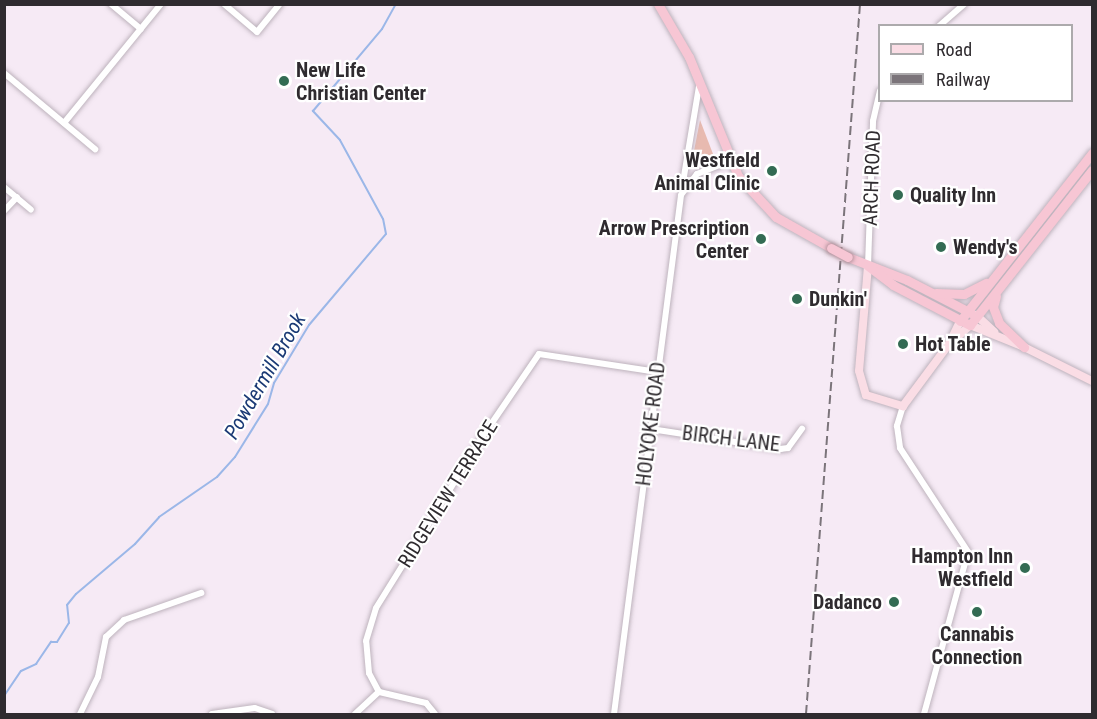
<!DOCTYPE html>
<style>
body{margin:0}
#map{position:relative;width:1097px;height:719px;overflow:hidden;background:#f6eaf5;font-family:"Roboto Condensed",sans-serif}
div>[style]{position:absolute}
.green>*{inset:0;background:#e8bab0}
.stream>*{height:2px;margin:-1px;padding:0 1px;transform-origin:1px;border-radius:1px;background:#9bb7e8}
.roads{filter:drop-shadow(0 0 2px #beb3bd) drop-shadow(0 0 2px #beb3bd)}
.minor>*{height:6px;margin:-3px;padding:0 3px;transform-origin:3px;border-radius:3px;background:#fff}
.major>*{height:8px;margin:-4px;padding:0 4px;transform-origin:4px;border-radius:4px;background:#fadde5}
.highway>*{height:9px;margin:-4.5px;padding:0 4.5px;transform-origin:4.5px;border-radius:4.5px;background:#f7c6d4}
.rail>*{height:2px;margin-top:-1px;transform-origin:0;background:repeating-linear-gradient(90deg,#7b747a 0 9px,transparent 0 13.5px)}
.bridges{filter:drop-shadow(0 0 2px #b1909a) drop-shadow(0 0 2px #b1909a)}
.highway-bridge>*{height:9px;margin:-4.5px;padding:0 4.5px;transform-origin:4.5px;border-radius:4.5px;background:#f7c6d4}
.dots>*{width:16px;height:16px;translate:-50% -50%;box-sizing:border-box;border:3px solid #fff;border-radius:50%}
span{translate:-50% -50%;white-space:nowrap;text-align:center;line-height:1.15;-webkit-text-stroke:4.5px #fff;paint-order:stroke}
.poi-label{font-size:20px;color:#2f2b2f;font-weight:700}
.left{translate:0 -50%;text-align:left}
.right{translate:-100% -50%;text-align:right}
.street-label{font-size:20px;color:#2f2b2f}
.water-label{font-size:21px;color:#1b3a75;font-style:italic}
.frame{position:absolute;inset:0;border:6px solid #2f2b2f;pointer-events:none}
.legend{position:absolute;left:878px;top:24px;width:195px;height:78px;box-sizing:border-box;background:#fff;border:2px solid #acaaac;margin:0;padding:8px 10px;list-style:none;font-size:18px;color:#2f2b2f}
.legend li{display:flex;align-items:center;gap:12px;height:30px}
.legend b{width:30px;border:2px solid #acaaac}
</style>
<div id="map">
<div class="green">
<div style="clip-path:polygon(700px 120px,713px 154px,695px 163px,692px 161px)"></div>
</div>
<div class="stream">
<div style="left:4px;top:696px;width:30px;rotate:-56deg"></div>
<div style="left:21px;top:671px;width:17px;rotate:-25deg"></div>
<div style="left:36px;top:664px;width:27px;rotate:-56deg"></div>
<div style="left:51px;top:642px;width:6px"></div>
<div style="left:57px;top:642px;width:22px;rotate:-58deg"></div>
<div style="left:69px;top:623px;width:18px;rotate:-96deg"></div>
<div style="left:67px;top:605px;width:14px;rotate:-51deg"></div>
<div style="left:76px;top:594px;width:77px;rotate:-40.3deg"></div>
<div style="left:135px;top:544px;width:36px;rotate:-48deg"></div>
<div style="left:159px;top:517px;width:70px;rotate:-34.6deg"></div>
<div style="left:217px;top:477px;width:27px;rotate:-48deg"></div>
<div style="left:235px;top:457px;width:62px;rotate:-58.1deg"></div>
<div style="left:268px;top:404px;width:22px;rotate:-74deg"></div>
<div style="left:274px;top:383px;width:68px;rotate:-58.9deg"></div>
<div style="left:309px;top:325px;width:119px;rotate:-49.8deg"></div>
<div style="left:386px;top:234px;width:15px;rotate:-101deg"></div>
<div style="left:383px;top:219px;width:90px;rotate:-118.6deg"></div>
<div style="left:340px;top:140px;width:40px;rotate:-133deg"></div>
<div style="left:313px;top:111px;width:107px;rotate:-49.9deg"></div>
<div style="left:382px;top:29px;width:29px;rotate:-61deg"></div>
</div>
<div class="roads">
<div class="minor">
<div style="left:111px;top:4px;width:39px;rotate:40deg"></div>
<div style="left:224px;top:4px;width:43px;rotate:40.3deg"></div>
<div style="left:257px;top:32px;width:36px;rotate:-51deg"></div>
<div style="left:939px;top:26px;width:33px;rotate:-41deg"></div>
<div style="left:4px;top:73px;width:119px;rotate:39.9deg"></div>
<div style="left:64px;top:123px;width:154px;rotate:-50.8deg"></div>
<div style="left:4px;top:187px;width:35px;rotate:40deg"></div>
<div style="left:682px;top:188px;width:103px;rotate:-80.5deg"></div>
<div style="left:4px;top:211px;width:19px;rotate:-47deg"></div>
<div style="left:868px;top:266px;width:145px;rotate:-88deg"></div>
<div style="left:873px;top:121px;width:31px;rotate:-77deg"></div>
<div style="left:903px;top:406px;width:21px;rotate:107deg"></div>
<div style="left:897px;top:426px;width:22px;rotate:82deg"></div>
<div style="left:900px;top:448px;width:124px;rotate:56.8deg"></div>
<div style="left:968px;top:552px;width:168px;rotate:105.2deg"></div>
<div style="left:651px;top:429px;width:131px;rotate:8.8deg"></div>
<div style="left:780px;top:449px;width:8px;rotate:-7deg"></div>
<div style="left:788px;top:448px;width:24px;rotate:-54deg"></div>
<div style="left:80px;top:714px;width:41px;rotate:-64.1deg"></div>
<div style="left:98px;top:677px;width:41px;rotate:-78.7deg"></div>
<div style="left:106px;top:637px;width:25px;rotate:-43deg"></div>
<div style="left:124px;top:620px;width:82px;rotate:-19.3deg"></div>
<div style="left:212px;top:714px;width:43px;rotate:-7.9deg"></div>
<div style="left:255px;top:708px;width:18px;rotate:19deg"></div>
<div style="left:355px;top:714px;width:33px;rotate:-43deg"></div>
<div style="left:435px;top:714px;width:14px;rotate:-129deg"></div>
<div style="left:426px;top:703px;width:48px;rotate:-166.8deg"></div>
<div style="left:379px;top:692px;width:21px;rotate:-118deg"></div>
<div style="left:369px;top:673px;width:32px;rotate:-95deg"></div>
<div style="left:366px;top:641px;width:34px;rotate:-73deg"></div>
<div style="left:376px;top:608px;width:203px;rotate:-58.1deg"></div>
<div style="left:483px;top:436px;width:99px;rotate:-55.7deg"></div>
<div style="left:539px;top:354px;width:120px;rotate:8.6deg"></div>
<div style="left:614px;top:714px;width:523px;rotate:-82.64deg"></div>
<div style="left:681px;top:195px;width:26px;rotate:-53deg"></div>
<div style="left:697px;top:174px;width:35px;rotate:-22deg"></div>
</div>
<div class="major">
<div style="left:868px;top:266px;width:105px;rotate:94.9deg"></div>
<div style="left:859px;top:371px;width:25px;rotate:74deg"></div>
<div style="left:866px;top:395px;width:39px;rotate:17deg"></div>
<div style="left:903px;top:406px;width:77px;rotate:-53.4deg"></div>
<div style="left:949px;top:344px;width:25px;rotate:-64deg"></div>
<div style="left:976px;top:315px;width:25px;rotate:43deg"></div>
<div style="left:953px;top:341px;width:23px;rotate:-43deg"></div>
<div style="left:970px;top:325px;width:58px;rotate:22.2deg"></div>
<div style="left:1024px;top:347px;width:76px;rotate:26.6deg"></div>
</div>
<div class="highway">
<div style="left:658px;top:4px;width:61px;rotate:59.7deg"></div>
<div style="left:689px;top:57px;width:129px;rotate:67.6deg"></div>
<div style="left:738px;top:176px;width:56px;rotate:47.2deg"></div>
<div style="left:776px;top:217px;width:63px;rotate:29.4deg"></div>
<div style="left:848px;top:257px;width:63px;rotate:21.3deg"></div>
<div style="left:907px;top:280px;width:72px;rotate:27.3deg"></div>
<div style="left:868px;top:266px;width:31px;rotate:37deg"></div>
<div style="left:893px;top:285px;width:87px;rotate:27.5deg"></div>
<div style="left:970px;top:325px;width:197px;rotate:-51.8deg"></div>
<div style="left:936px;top:293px;width:28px;rotate:2deg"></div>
<div style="left:964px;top:294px;width:25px;rotate:-27deg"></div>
<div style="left:996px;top:296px;width:11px;rotate:105deg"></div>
<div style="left:993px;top:307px;width:17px;rotate:69deg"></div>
<div style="left:999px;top:323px;width:35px;rotate:44deg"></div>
<div style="left:960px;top:321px;width:214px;rotate:-51.8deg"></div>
</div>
</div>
<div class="rail">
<div style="left:806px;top:714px;width:712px;rotate:-85.65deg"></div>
</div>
<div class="bridges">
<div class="highway-bridge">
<div style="left:831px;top:248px;width:19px;rotate:28deg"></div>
</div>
</div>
<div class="dots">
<div style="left:284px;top:81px;background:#336b53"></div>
<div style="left:772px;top:171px;background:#336b53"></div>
<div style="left:898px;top:195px;background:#336b53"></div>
<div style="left:761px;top:239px;background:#336b53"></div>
<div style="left:941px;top:247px;background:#336b53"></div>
<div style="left:797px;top:299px;background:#336b53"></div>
<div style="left:903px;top:344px;background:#336b53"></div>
<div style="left:1025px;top:568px;background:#336b53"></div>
<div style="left:894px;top:602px;background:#336b53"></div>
<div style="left:977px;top:612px;background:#336b53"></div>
</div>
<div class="poi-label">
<span class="left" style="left:296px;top:82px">New Life<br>Christian Center</span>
<span class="right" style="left:760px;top:172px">Westfield<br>Animal Clinic</span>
<span class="left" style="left:910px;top:195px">Quality Inn</span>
<span class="right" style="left:749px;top:240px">Arrow Prescription<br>Center</span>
<span class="left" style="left:953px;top:247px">Wendy's</span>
<span class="left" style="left:809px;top:299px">Dunkin'</span>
<span class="left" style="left:915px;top:344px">Hot Table</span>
<span class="right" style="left:1013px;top:568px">Hampton Inn<br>Westfield</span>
<span class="right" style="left:882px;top:602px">Dadanco</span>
<span style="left:977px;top:646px">Cannabis<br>Connection</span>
</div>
<div class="street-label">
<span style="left:872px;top:178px;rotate:-88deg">ARCH ROAD</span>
<span style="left:651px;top:424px;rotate:-83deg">HOLYOKE ROAD</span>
<span style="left:731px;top:439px;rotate:7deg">BIRCH LANE</span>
<span style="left:448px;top:494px;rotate:-58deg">RIDGEVIEW TERRACE</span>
</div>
<div class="water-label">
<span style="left:265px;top:376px;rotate:-60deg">Powdermill Brook</span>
</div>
<div class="frame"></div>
<ul class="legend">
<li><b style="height:8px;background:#fadde5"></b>Road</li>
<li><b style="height:8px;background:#7b747a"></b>Railway</li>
</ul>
</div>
